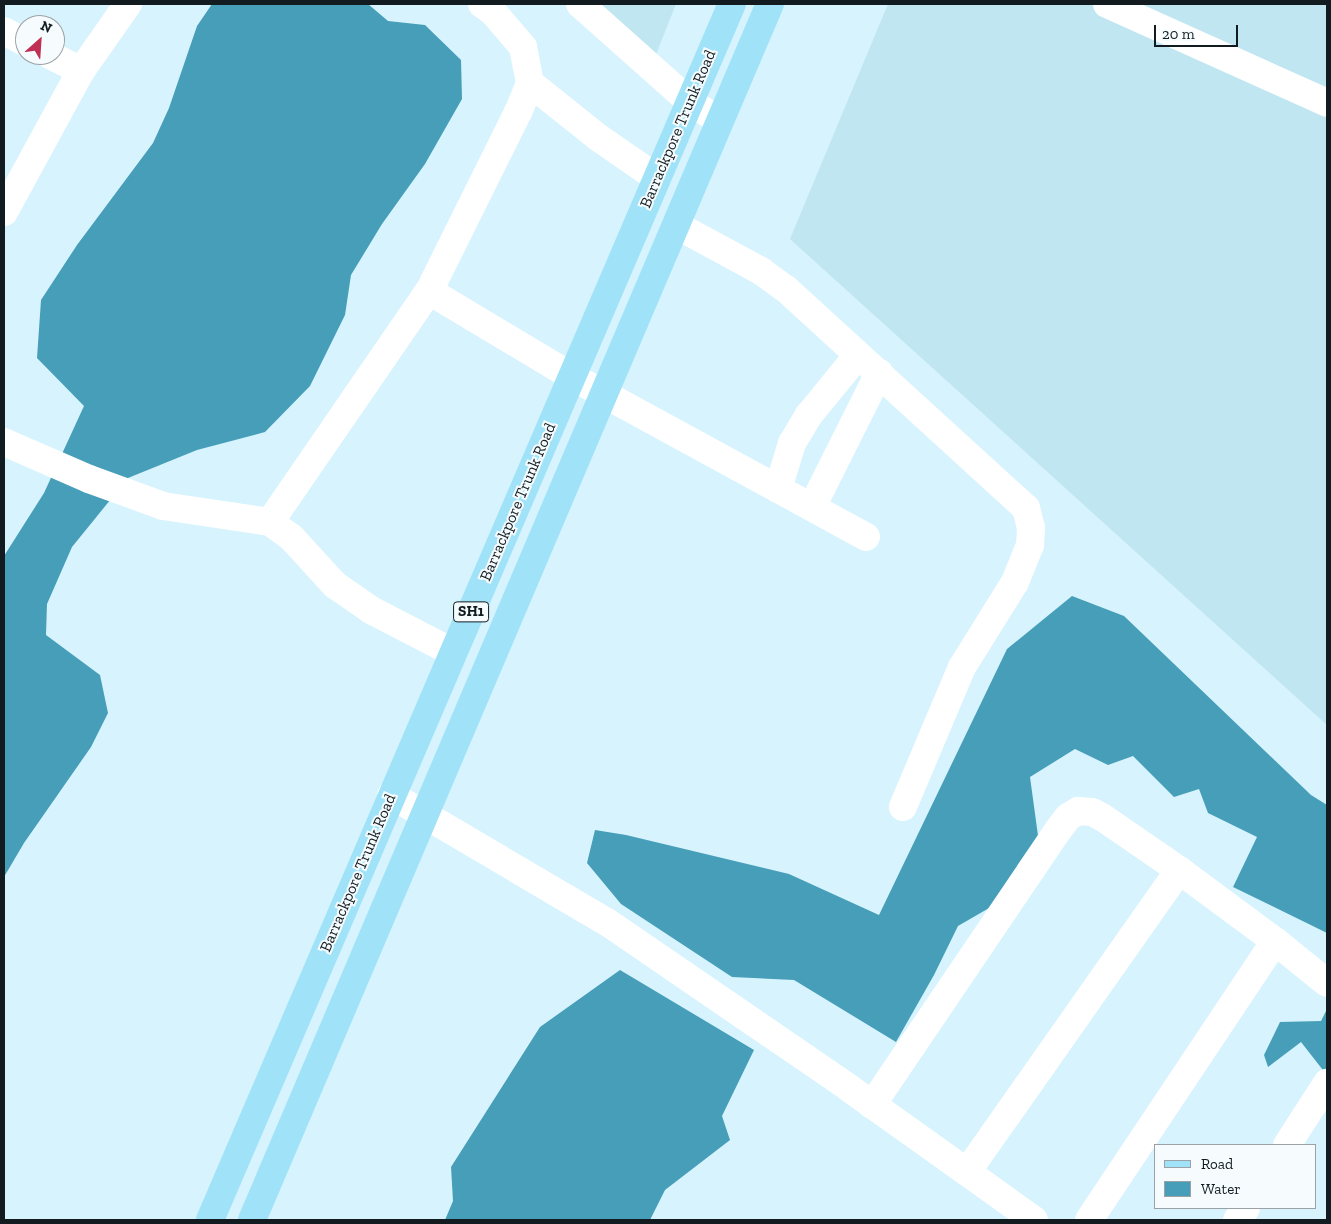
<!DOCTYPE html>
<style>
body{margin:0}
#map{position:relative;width:1331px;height:1224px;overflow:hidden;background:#d6f3fe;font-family:"Zilla Slab",serif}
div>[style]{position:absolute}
.built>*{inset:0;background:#c0e6f2}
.water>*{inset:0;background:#479eb8}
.minor>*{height:28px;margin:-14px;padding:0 14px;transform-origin:14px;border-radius:14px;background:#fff}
.major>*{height:28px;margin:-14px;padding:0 14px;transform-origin:14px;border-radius:14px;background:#a0e3f8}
span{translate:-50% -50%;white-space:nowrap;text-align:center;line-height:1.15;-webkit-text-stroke:4px #f6fcfe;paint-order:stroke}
.shield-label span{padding:1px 4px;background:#f6fcfe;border:1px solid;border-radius:4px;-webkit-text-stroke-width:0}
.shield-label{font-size:15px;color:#121c20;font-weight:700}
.street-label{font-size:16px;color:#121c20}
.frame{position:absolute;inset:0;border:5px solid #121c20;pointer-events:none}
.legend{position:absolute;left:1154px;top:1144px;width:162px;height:65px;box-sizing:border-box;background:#f6fcfe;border:1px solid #9ba2a5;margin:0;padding:6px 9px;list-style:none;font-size:15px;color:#121c20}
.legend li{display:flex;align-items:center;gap:10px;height:25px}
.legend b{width:25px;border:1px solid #9ba2a5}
.north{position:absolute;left:15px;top:15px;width:50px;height:50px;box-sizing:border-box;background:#f6fcfe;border:1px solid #9ba2a5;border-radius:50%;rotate:26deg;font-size:14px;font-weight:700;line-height:20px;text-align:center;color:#121c20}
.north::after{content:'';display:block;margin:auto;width:18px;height:22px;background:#c03055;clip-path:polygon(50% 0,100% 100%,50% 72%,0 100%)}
.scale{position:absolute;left:1154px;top:25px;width:84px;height:22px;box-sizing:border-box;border:2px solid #121c20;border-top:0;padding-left:6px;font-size:15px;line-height:18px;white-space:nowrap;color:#121c20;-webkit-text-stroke:4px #f6fcfe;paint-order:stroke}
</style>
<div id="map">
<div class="built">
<div style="clip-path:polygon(564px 4px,676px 4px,647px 77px)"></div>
<div style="clip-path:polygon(888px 4px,1327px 4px,1327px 725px,790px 239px)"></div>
</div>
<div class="water">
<div style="clip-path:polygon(212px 4px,368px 4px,388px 21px,425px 25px,461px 60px,462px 99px,425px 164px,382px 224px,351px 275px,345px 315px,310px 386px,265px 432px,197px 450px,128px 478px,72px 547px,47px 604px,46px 635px,100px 675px,108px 713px,91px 747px,24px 843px,4px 877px,4px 556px,44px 493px,84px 406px,37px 358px,41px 300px,77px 245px,153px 143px,169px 108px,197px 26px)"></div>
<div style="clip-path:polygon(1072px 596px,1124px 616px,1311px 795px,1327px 805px,1327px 933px,1233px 887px,1257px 837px,1208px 813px,1199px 789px,1174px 797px,1133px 756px,1108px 765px,1075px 749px,1030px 777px,1039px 843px,1015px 893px,958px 926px,934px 975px,896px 1042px,794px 980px,732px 977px,621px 904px,587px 863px,595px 830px,626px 835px,789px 874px,879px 915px,1007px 649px)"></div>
<div style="clip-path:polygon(620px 970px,754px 1050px,722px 1116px,730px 1140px,665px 1190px,650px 1220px,445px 1220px,453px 1201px,451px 1167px,540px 1027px)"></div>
<div style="clip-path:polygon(1327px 1009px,1327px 1115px,1326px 1115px,1326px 1074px,1301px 1042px,1268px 1067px,1264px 1055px,1280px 1022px,1321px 1021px)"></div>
</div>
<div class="minor">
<div style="left:482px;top:4px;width:14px;rotate:36deg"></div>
<div style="left:493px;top:12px;width:46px;rotate:49.4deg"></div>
<div style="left:523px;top:47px;width:37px;rotate:79deg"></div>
<div style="left:530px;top:83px;width:31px;rotate:112deg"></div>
<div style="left:518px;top:112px;width:200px;rotate:116.4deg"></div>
<div style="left:429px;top:291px;width:165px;rotate:30.9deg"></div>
<div style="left:571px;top:376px;width:336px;rotate:28.6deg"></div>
<div style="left:580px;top:4px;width:146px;rotate:41.7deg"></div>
<div style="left:689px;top:101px;width:37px;rotate:33deg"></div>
<div style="left:1107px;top:4px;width:241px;rotate:24.2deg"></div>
<div style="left:4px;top:31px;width:24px;rotate:28deg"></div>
<div style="left:50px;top:55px;width:35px;rotate:27deg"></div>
<div style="left:530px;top:83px;width:88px;rotate:38.6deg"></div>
<div style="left:599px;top:138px;width:70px;rotate:34.6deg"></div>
<div style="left:4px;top:212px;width:161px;rotate:-61.4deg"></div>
<div style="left:81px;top:71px;width:82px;rotate:-55deg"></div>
<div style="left:676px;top:225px;width:97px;rotate:28.4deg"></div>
<div style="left:761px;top:271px;width:31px;rotate:36deg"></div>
<div style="left:786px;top:289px;width:325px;rotate:42.4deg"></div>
<div style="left:1026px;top:508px;width:21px;rotate:76deg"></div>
<div style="left:1031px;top:528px;width:17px;rotate:93deg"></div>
<div style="left:1030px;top:545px;width:40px;rotate:112deg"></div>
<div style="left:1015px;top:582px;width:100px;rotate:121.9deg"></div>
<div style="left:962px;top:667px;width:152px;rotate:112.9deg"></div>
<div style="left:4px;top:442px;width:93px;rotate:23.5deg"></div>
<div style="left:89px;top:479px;width:79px;rotate:20deg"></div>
<div style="left:163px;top:506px;width:108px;rotate:8.5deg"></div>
<div style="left:270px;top:522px;width:26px;rotate:36deg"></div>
<div style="left:291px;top:537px;width:65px;rotate:47.5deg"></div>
<div style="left:335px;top:585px;width:44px;rotate:34.8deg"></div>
<div style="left:371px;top:610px;width:93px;rotate:27.4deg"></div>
<div style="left:778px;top:489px;width:48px;rotate:-73.1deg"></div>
<div style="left:792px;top:443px;width:33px;rotate:-59deg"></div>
<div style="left:809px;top:415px;width:77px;rotate:-50.8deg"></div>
<div style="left:812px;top:507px;width:150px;rotate:-63.4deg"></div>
<div style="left:270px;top:522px;width:280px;rotate:-55.5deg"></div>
<div style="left:391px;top:795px;width:251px;rotate:30.5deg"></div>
<div style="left:607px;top:922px;width:293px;rotate:34.4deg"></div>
<div style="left:849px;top:1088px;width:227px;rotate:35.5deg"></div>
<div style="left:872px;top:1105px;width:333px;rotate:-55.9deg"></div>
<div style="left:1059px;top:829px;width:15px;rotate:-53deg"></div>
<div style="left:1068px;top:817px;width:12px;rotate:-31deg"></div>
<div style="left:1078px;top:811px;width:14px;rotate:4deg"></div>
<div style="left:1092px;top:812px;width:11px;rotate:27deg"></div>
<div style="left:1102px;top:817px;width:93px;rotate:34.5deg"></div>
<div style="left:1179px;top:870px;width:119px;rotate:36.5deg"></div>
<div style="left:1275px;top:941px;width:67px;rotate:38.9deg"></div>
<div style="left:1287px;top:1145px;width:74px;rotate:-57.2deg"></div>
<div style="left:967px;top:1172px;width:369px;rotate:-54.9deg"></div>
<div style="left:1089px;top:1220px;width:335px;rotate:-56.3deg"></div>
<div style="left:1237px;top:1220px;width:15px;rotate:-53deg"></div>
</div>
<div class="major">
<div style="left:210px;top:1220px;width:1323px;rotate:-66.77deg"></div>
<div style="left:252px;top:1220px;width:1322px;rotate:-66.93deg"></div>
</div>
<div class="shield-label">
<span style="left:471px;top:612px">SH1</span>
</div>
<div class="street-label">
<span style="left:678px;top:129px;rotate:-67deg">Barrackpore Trunk Road</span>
<span style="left:518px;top:502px;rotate:-67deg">Barrackpore Trunk Road</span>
<span style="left:358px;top:873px;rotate:-67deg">Barrackpore Trunk Road</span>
</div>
<div class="frame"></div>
<ul class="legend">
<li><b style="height:6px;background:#a0e3f8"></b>Road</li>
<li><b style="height:14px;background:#479eb8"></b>Water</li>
</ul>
<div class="north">N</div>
<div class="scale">20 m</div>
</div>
